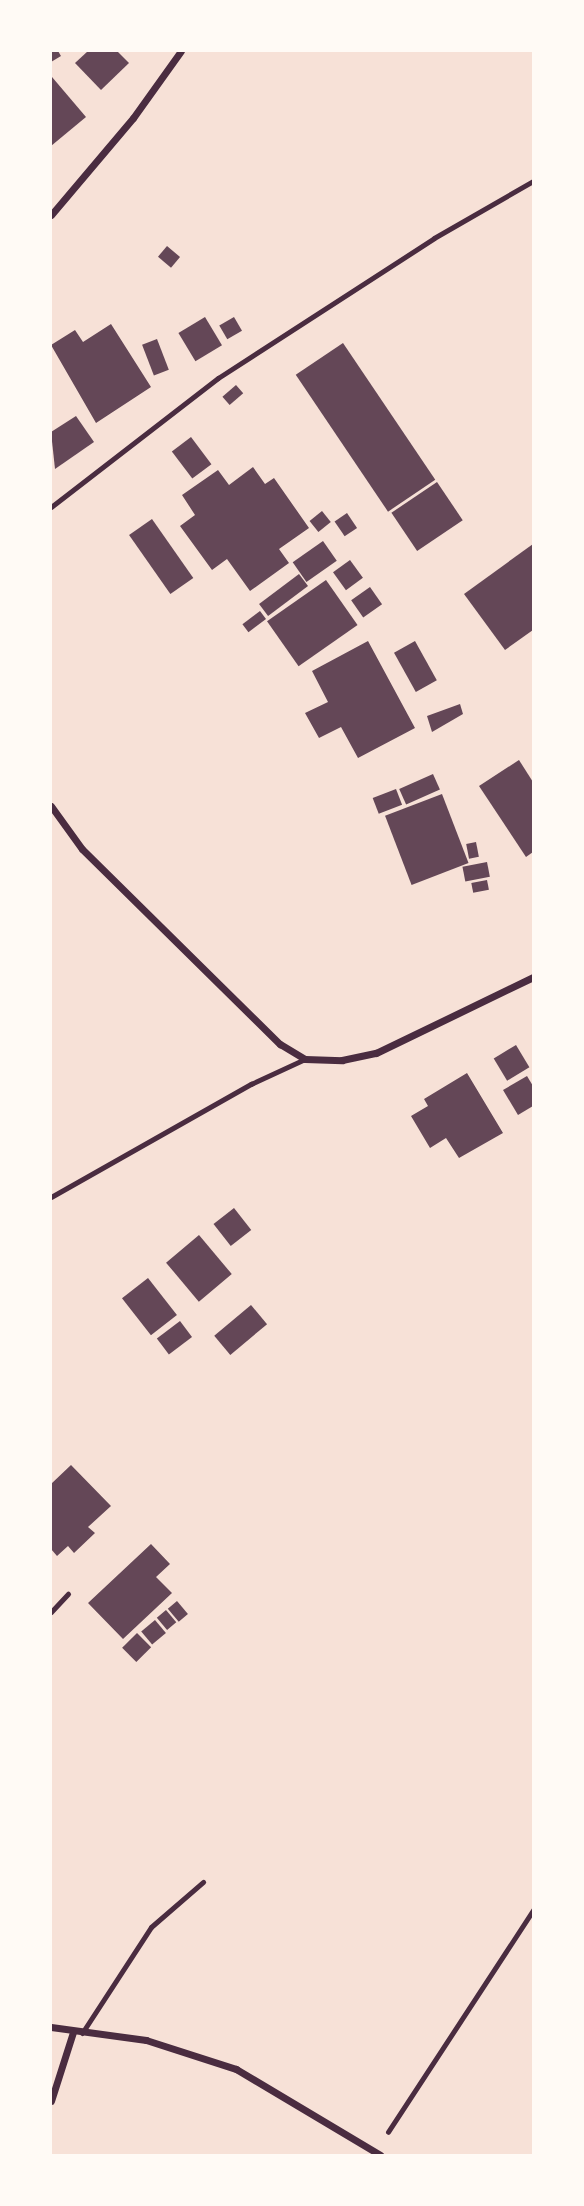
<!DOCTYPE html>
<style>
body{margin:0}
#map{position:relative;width:584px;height:2206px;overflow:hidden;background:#f7e1d7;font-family:Ubuntu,sans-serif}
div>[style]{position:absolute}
.building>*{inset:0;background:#644757;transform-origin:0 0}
.path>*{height:4.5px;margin:-2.25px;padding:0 2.25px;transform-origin:2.25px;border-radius:2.25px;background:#4a2c40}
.service>*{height:5px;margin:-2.5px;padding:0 2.5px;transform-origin:2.5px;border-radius:2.5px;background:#4a2c40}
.minor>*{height:7px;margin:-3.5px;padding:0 3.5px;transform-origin:3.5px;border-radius:3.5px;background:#4a2c40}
span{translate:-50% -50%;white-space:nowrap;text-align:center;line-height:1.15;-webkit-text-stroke:5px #fffaf5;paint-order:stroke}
.frame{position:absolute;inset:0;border:52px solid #fffaf5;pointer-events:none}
</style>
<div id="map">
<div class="building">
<div style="clip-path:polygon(51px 51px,58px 51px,61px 56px,51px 62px)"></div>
<div style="clip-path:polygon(88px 51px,117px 51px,129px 63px,101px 90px,75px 63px)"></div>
<div style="clip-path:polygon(52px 77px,86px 117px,51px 146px,51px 78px)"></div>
<div style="left:167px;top:246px;width:17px;height:14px;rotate:40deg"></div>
<div style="left:205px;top:317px;width:33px;height:31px;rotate:59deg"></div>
<div style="left:234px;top:317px;width:16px;height:17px;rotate:60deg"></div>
<div style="clip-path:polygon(111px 324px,151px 387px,96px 423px,51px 345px,75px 330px,83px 342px)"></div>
<div style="left:157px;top:339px;width:33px;height:16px;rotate:69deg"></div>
<div style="left:343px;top:343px;width:165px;height:57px;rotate:56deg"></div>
<div style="left:236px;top:385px;width:11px;height:18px;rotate:49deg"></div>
<div style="clip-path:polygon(76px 416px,94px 442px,55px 469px,51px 432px)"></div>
<div style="left:191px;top:437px;width:34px;height:24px;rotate:53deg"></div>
<div style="clip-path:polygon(253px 467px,265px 484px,274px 478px,309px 528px,279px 549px,289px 563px,250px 591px,227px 559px,212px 570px,180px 526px,195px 515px,182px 495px,218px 470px,229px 485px)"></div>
<div style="left:437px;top:482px;width:46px;height:55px;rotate:56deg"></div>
<div style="left:322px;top:511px;width:14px;height:16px;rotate:51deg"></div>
<div style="left:347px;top:513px;width:18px;height:15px;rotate:56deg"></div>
<div style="left:152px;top:519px;width:72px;height:28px;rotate:55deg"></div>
<div style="left:323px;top:541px;width:24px;height:37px;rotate:55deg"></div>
<div style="clip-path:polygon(533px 544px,533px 630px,505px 650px,464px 594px)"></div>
<div style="left:350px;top:560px;width:22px;height:21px;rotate:54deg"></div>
<div style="left:299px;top:574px;width:15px;height:50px;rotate:53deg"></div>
<div style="left:326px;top:580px;width:55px;height:72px;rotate:55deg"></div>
<div style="left:370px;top:587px;width:21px;height:23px;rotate:55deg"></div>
<div style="left:260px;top:611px;width:10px;height:22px;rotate:53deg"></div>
<div style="clip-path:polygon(368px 641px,415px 728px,358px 758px,341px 727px,319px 738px,305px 713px,328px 702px,312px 671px)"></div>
<div style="left:415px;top:641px;width:45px;height:24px;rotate:61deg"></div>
<div style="clip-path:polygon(460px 704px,463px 714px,432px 732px,427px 716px)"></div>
<div style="clip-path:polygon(519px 760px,533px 782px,533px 852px,526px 857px,479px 786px)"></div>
<div style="left:433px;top:774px;width:17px;height:37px;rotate:66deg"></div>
<div style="left:396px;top:789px;width:17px;height:25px;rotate:69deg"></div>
<div style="left:442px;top:794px;width:74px;height:61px;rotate:69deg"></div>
<div style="left:476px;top:842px;width:15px;height:10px;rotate:79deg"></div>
<div style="left:487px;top:862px;width:15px;height:25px;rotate:79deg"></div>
<div style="left:487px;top:880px;width:10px;height:16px;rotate:79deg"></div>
<div style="left:516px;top:1045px;width:26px;height:26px;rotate:59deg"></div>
<div style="clip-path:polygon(467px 1073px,503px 1133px,459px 1158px,446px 1138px,430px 1148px,411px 1116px,428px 1106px,424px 1099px)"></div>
<div style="clip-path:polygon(527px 1076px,533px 1086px,533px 1106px,518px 1115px,503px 1090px)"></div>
<div style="left:234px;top:1208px;width:28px;height:26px;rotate:52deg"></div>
<div style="left:199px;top:1235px;width:51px;height:43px;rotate:50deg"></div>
<div style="left:148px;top:1278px;width:47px;height:33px;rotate:52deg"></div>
<div style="left:251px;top:1305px;width:25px;height:48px;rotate:50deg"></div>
<div style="left:180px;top:1321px;width:20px;height:29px;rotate:53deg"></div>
<div style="clip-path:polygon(71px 1465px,111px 1506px,88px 1527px,95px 1533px,74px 1553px,68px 1546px,57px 1556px,51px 1549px,51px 1484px)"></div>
<div style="clip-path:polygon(151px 1544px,170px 1564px,156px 1577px,172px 1593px,123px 1639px,88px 1603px)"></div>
<div style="left:177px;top:1601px;width:17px;height:12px;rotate:50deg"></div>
<div style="left:166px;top:1610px;width:16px;height:12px;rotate:50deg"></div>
<div style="left:155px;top:1620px;width:17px;height:18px;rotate:50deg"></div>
<div style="left:137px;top:1633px;width:20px;height:21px;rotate:45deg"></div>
</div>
<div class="path">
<div style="left:388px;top:2132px;width:265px;rotate:-56.8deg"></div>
</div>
<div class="service">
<div style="left:51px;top:507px;width:211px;rotate:-37.7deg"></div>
<div style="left:218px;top:378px;width:257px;rotate:-32.9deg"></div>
<div style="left:434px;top:238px;width:114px;rotate:-29.9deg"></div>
<div style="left:51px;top:1197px;width:230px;rotate:-29.5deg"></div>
<div style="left:251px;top:1084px;width:60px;rotate:-24.8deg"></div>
<div style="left:51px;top:1612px;width:25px;rotate:-47deg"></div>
<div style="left:82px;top:2033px;width:126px;rotate:-56.9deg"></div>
<div style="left:151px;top:1927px;width:69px;rotate:-40.9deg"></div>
</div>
<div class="minor">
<div style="left:51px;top:215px;width:127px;rotate:-49.8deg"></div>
<div style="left:133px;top:118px;width:82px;rotate:-54.4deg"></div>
<div style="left:51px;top:806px;width:53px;rotate:54.2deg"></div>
<div style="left:82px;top:849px;width:278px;rotate:44.6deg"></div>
<div style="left:280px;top:1044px;width:29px;rotate:31deg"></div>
<div style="left:305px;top:1059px;width:37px;rotate:2deg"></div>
<div style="left:342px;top:1060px;width:35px;rotate:-12deg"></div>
<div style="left:376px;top:1053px;width:174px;rotate:-25.8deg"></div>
<div style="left:51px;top:2027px;width:96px;rotate:7.8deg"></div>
<div style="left:146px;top:2040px;width:95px;rotate:17.9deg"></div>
<div style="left:236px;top:2069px;width:168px;rotate:30.8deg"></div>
<div style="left:51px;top:2101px;width:72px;rotate:-72.3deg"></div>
</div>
<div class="frame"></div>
</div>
